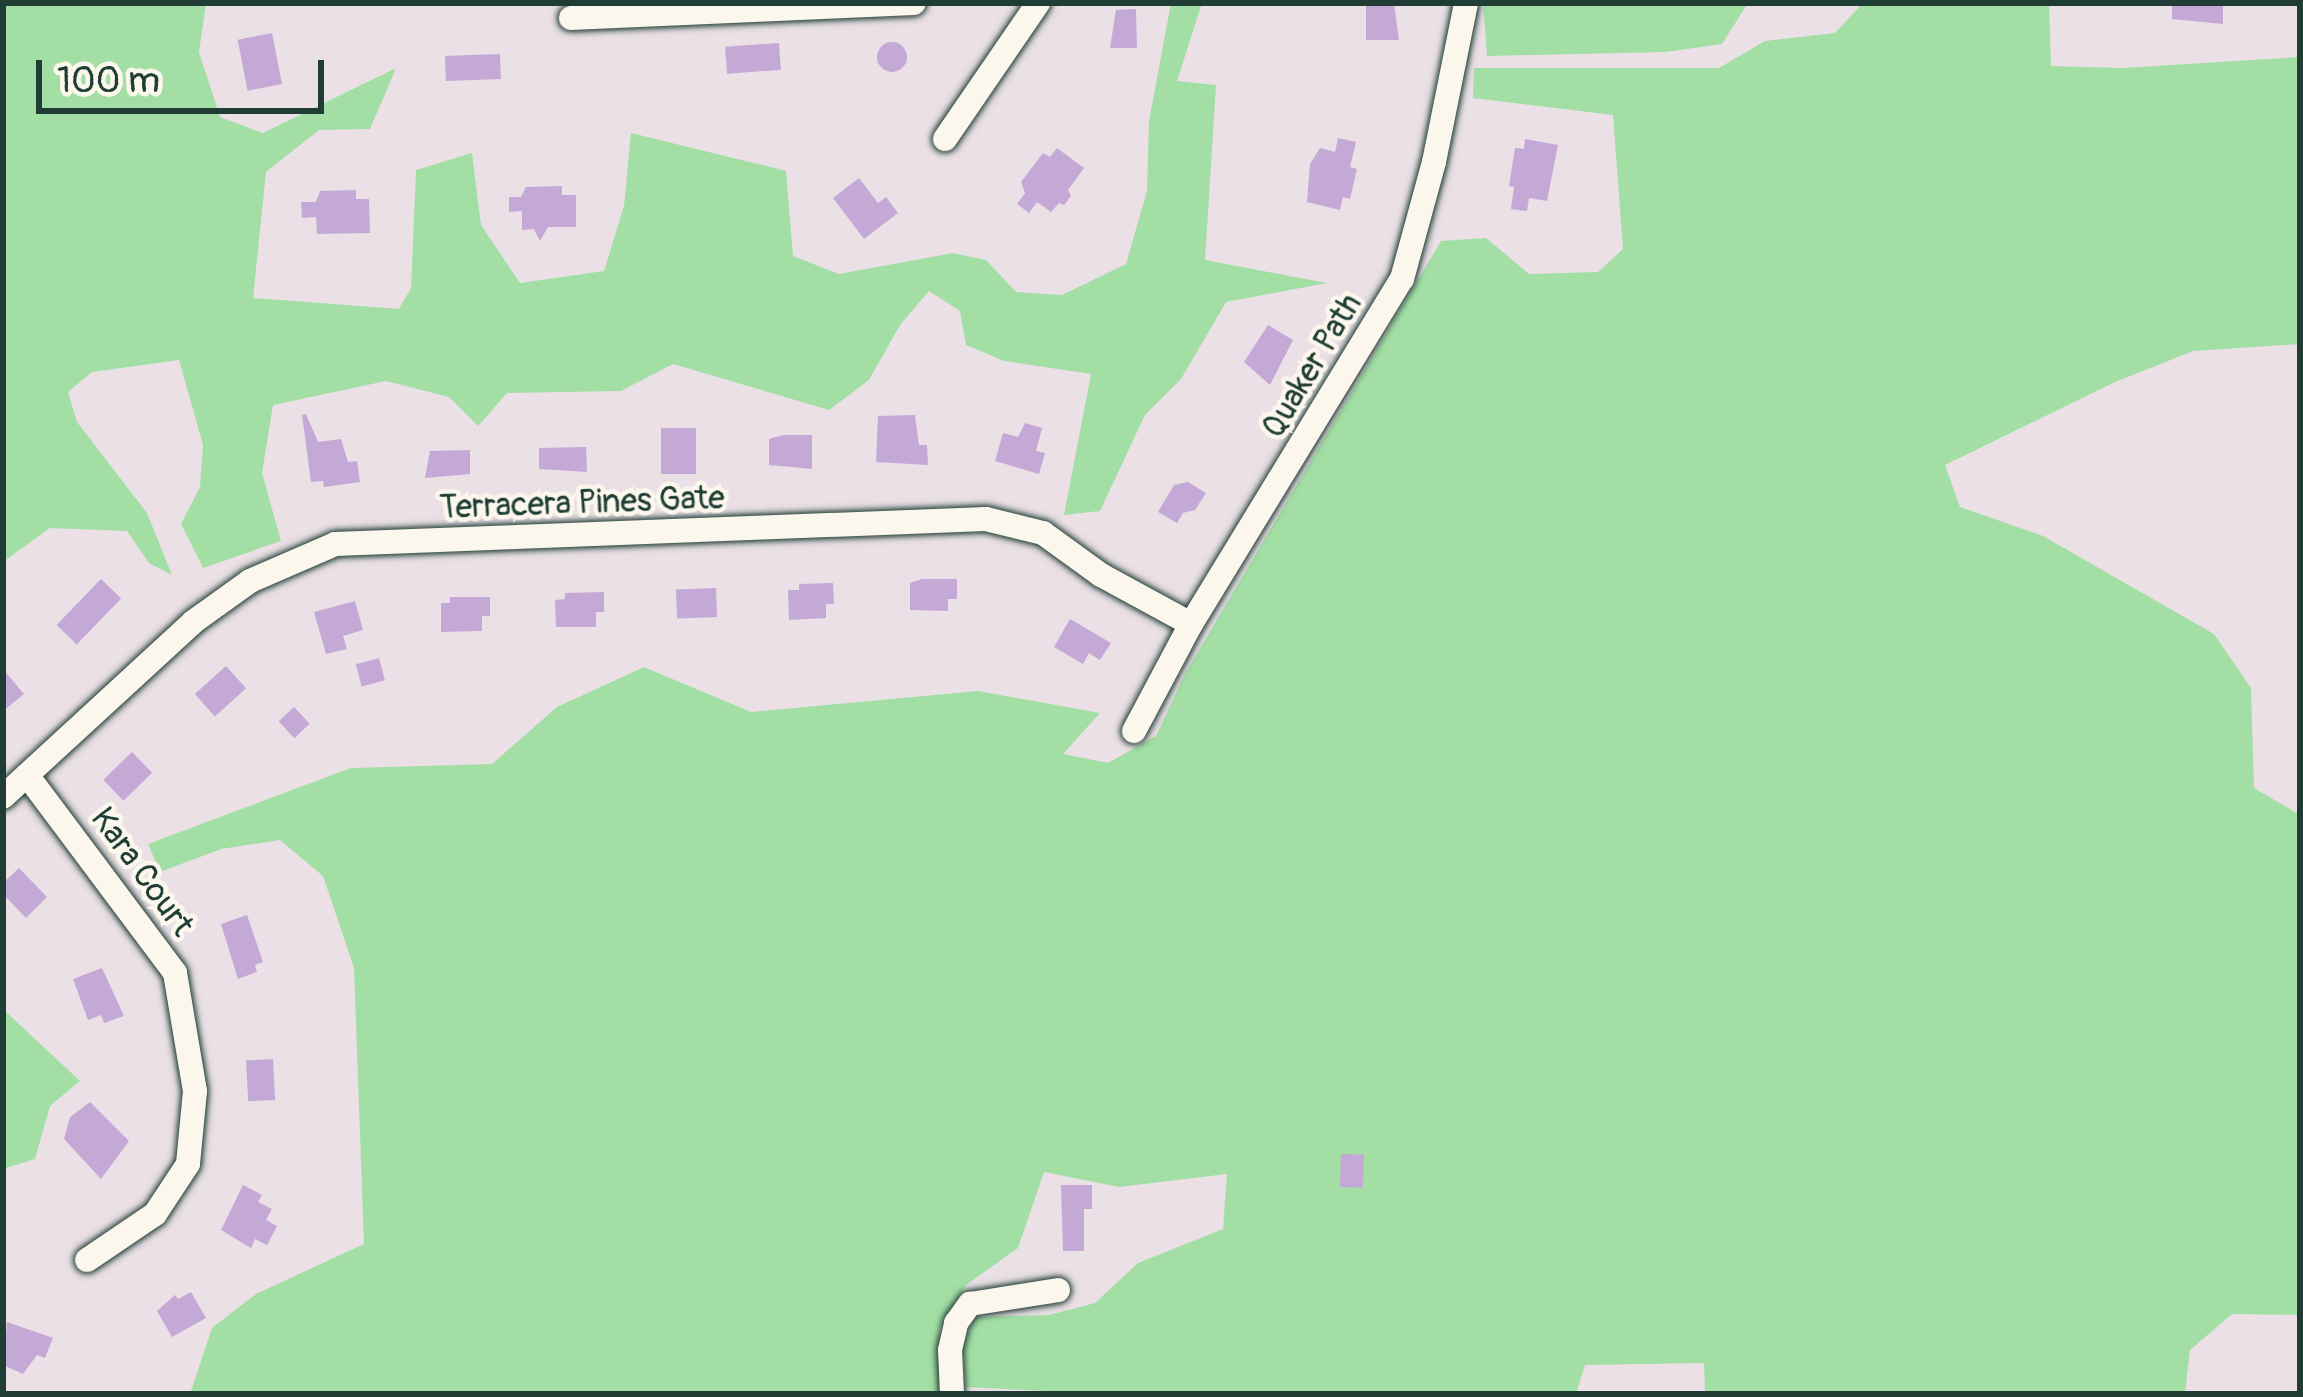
<!DOCTYPE html>
<style>
body{margin:0}
#map{position:relative;width:2303px;height:1397px;overflow:hidden;background:#eae0e6;font-family:Pangolin,sans-serif}
div>[style]{position:absolute}
.green>*{inset:0;background:#a3dfa5}
.building>*{inset:0;background:#c4a9d7;transform-origin:0 0}
.round{border-radius:50%}
.roads{filter:drop-shadow(0 0 3px #1f3d34) drop-shadow(0 0 3px #1f3d34)}
.minor>*{height:24px;margin:-12px;padding:0 12px;transform-origin:12px;border-radius:12px;background:#fbf7ec}
span{translate:-50% -50%;white-space:nowrap;text-align:center;line-height:1.15;-webkit-text-stroke:9px #fbf7ec;paint-order:stroke}
.street-label{font-size:33px;color:#1f3d34}
.frame{position:absolute;inset:0;border:6px solid #1f3d34;pointer-events:none}
.scale{position:absolute;left:36px;top:60px;width:288px;height:54px;box-sizing:border-box;border:6px solid #1f3d34;border-top:0;padding-left:15px;font-size:36px;line-height:42px;white-space:nowrap;color:#1f3d34;-webkit-text-stroke:9px #fbf7ec;paint-order:stroke}
</style>
<div id="map">
<div class="green">
<div style="clip-path:polygon(3px 3px,206px 3px,199px 52px,220px 117px,263px 133px,396px 68px,370px 129px,319px 130px,266px 172px,253px 298px,399px 309px,411px 288px,416px 170px,472px 153px,481px 225px,520px 283px,604px 271px,624px 206px,631px 133px,786px 171px,793px 256px,839px 274px,953px 253px,986px 260px,1016px 292px,1062px 295px,1126px 264px,1147px 191px,1149px 121px,1171px 3px,1202px 3px,1177px 81px,1216px 85px,1205px 260px,1327px 283px,1226px 302px,1181px 379px,1145px 415px,1100px 511px,1064px 515px,1091px 374px,1004px 361px,966px 345px,960px 311px,929px 291px,900px 325px,869px 380px,829px 410px,673px 364px,621px 391px,507px 393px,478px 426px,449px 397px,386px 381px,273px 405px,262px 473px,281px 541px,203px 568px,181px 524px,200px 487px,203px 445px,179px 360px,92px 372px,68px 392px,77px 422px,147px 513px,172px 575px,149px 563px,127px 531px,50px 528px,3px 562px)"></div>
<div style="clip-path:polygon(1483px 3px,1748px 3px,1722px 44px,1665px 52px,1487px 56px)"></div>
<div style="clip-path:polygon(1863px 3px,2049px 3px,2051px 66px,2123px 68px,2300px 57px,2300px 344px,2193px 351px,2115px 382px,1945px 465px,1960px 507px,2043px 536px,2214px 634px,2251px 688px,2254px 788px,2300px 815px,2300px 1315px,2232px 1314px,2190px 1350px,2185px 1394px,1705px 1394px,1704px 1363px,1585px 1365px,1576px 1394px,1103px 1394px,966px 1387px,963px 1348px,974px 1317px,1049px 1315px,1095px 1303px,1138px 1263px,1223px 1229px,1227px 1174px,1119px 1187px,1044px 1172px,1018px 1248px,966px 1285px,939px 1329px,940px 1394px,190px 1394px,212px 1328px,256px 1294px,364px 1244px,354px 968px,323px 876px,280px 840px,221px 849px,160px 872px,148px 844px,351px 768px,492px 764px,557px 707px,644px 667px,751px 712px,978px 691px,1100px 713px,1063px 754px,1108px 763px,1156px 736px,1185px 674px,1441px 241px,1486px 238px,1529px 274px,1598px 272px,1623px 249px,1613px 115px,1473px 98px,1474px 68px,1719px 68px,1765px 41px,1835px 33px)"></div>
<div style="clip-path:polygon(3px 1009px,80px 1081px,50px 1106px,35px 1159px,3px 1169px)"></div>
</div>
<div class="building">
<div style="clip-path:polygon(1366px 3px,1394px 3px,1399px 40px,1366px 40px)"></div>
<div style="clip-path:polygon(2172px 3px,2217px 3px,2223px 6px,2223px 24px,2172px 19px)"></div>
<div style="clip-path:polygon(1136px 9px,1137px 48px,1110px 48px,1116px 10px)"></div>
<div style="left:272px;top:33px;width:52px;height:35px;rotate:79deg"></div>
<div class="round" style="left:877px;top:42px;width:30px;height:30px"></div>
<div style="left:779px;top:43px;width:27px;height:54px;rotate:86deg"></div>
<div style="left:500px;top:54px;width:25px;height:55px;rotate:88deg"></div>
<div style="clip-path:polygon(1338px 138px,1356px 142px,1350px 167px,1357px 169px,1350px 199px,1343px 197px,1340px 210px,1307px 202px,1310px 164px,1320px 148px,1335px 152px)"></div>
<div style="clip-path:polygon(1525px 139px,1558px 145px,1547px 201px,1529px 198px,1527px 211px,1511px 209px,1514px 187px,1509px 186px,1515px 148px,1524px 149px)"></div>
<div style="clip-path:polygon(1057px 148px,1084px 168px,1068px 190px,1071px 196px,1064px 205px,1059px 203px,1051px 212px,1037px 202px,1029px 213px,1017px 204px,1025px 193px,1021px 182px,1043px 153px,1050px 157px)"></div>
<div style="clip-path:polygon(859px 178px,878px 203px,886px 197px,898px 213px,864px 239px,833px 198px)"></div>
<div style="clip-path:polygon(562px 186px,562px 195px,576px 195px,576px 227px,548px 227px,540px 241px,534px 229px,522px 230px,522px 211px,509px 212px,509px 197px,521px 197px,526px 187px)"></div>
<div style="clip-path:polygon(356px 190px,356px 199px,369px 199px,370px 233px,317px 234px,316px 217px,302px 218px,301px 202px,316px 202px,320px 191px)"></div>
<div style="clip-path:polygon(1268px 325px,1293px 340px,1270px 385px,1244px 362px)"></div>
<div style="clip-path:polygon(306px 414px,318px 442px,341px 439px,348px 462px,357px 461px,360px 482px,324px 487px,323px 481px,311px 482px,302px 415px)"></div>
<div style="clip-path:polygon(915px 415px,919px 445px,927px 445px,928px 465px,876px 462px,878px 416px)"></div>
<div style="clip-path:polygon(1025px 423px,1042px 428px,1036px 451px,1045px 453px,1039px 474px,995px 461px,1003px 433px,1018px 437px)"></div>
<div style="left:661px;top:428px;width:35px;height:46px"></div>
<div style="clip-path:polygon(783px 435px,812px 435px,812px 469px,769px 465px,769px 439px)"></div>
<div style="clip-path:polygon(586px 447px,587px 472px,539px 469px,539px 448px)"></div>
<div style="clip-path:polygon(470px 450px,470px 474px,425px 478px,430px 451px)"></div>
<div style="clip-path:polygon(1188px 482px,1206px 493px,1195px 510px,1183px 513px,1177px 523px,1158px 512px,1174px 485px)"></div>
<div style="left:101px;top:579px;width:28px;height:64px;rotate:44deg"></div>
<div style="clip-path:polygon(922px 579px,957px 579px,957px 599px,948px 599px,948px 611px,910px 610px,910px 583px)"></div>
<div style="clip-path:polygon(833px 583px,834px 604px,826px 604px,826px 618px,789px 620px,788px 590px,799px 590px,799px 584px)"></div>
<div style="left:716px;top:588px;width:29px;height:40px;rotate:88deg"></div>
<div style="clip-path:polygon(604px 592px,604px 612px,596px 612px,596px 627px,556px 627px,555px 600px,565px 599px,565px 593px)"></div>
<div style="clip-path:polygon(450px 597px,490px 597px,490px 616px,482px 616px,482px 631px,441px 632px,441px 603px,450px 603px)"></div>
<div style="clip-path:polygon(355px 601px,363px 630px,343px 636px,347px 649px,326px 654px,314px 612px)"></div>
<div style="clip-path:polygon(1070px 619px,1111px 643px,1100px 660px,1089px 653px,1083px 664px,1054px 647px)"></div>
<div style="left:379px;top:658px;width:23px;height:24px;rotate:75deg"></div>
<div style="left:226px;top:666px;width:30px;height:42px;rotate:48deg"></div>
<div style="clip-path:polygon(3px 669px,24px 694px,3px 711px)"></div>
<div style="left:294px;top:707px;width:23px;height:21px;rotate:47deg"></div>
<div style="left:132px;top:752px;width:29px;height:40px;rotate:46deg"></div>
<div style="clip-path:polygon(19px 868px,47px 897px,26px 918px,3px 894px,3px 883px)"></div>
<div style="clip-path:polygon(247px 915px,263px 962px,255px 965px,257px 972px,238px 979px,221px 924px)"></div>
<div style="clip-path:polygon(102px 968px,124px 1016px,104px 1023px,101px 1015px,88px 1020px,73px 979px)"></div>
<div style="left:273px;top:1059px;width:41px;height:27px;rotate:87deg"></div>
<div style="clip-path:polygon(90px 1102px,129px 1141px,101px 1179px,64px 1139px,70px 1117px)"></div>
<div style="left:1341px;top:1154px;width:23px;height:33px;rotate:2deg"></div>
<div style="clip-path:polygon(243px 1185px,262px 1195px,258px 1202px,272px 1209px,266px 1220px,277px 1226px,267px 1245px,255px 1239px,251px 1248px,221px 1230px)"></div>
<div style="clip-path:polygon(1061px 1185px,1092px 1185px,1092px 1209px,1084px 1209px,1084px 1251px,1063px 1251px)"></div>
<div style="clip-path:polygon(191px 1292px,206px 1318px,172px 1337px,157px 1311px,175px 1295px,178px 1299px)"></div>
<div style="clip-path:polygon(7px 1322px,53px 1338px,45px 1358px,37px 1355px,23px 1374px,3px 1365px)"></div>
</div>
<div class="roads">
<div class="minor">
<div style="left:571px;top:18px;width:343px;rotate:-2.5deg"></div>
<div style="left:945px;top:139px;width:165px;rotate:-55.6deg"></div>
<div style="left:1134px;top:731px;width:121px;rotate:-62deg"></div>
<div style="left:1191px;top:624px;width:404px;rotate:-58.6deg"></div>
<div style="left:1402px;top:279px;width:121px;rotate:-74.7deg"></div>
<div style="left:1434px;top:162px;width:162px;rotate:-78.6deg"></div>
<div style="left:27px;top:775px;width:247px;rotate:53.2deg"></div>
<div style="left:175px;top:973px;width:120px;rotate:80.4deg"></div>
<div style="left:195px;top:1091px;width:73px;rotate:95.5deg"></div>
<div style="left:188px;top:1164px;width:60px;rotate:123.4deg"></div>
<div style="left:155px;top:1214px;width:82px;rotate:145.9deg"></div>
<div style="left:3px;top:797px;width:258px;rotate:-42.6deg"></div>
<div style="left:193px;top:622px;width:70px;rotate:-35.7deg"></div>
<div style="left:250px;top:581px;width:93px;rotate:-23.5deg"></div>
<div style="left:335px;top:544px;width:651px;rotate:-2.2deg"></div>
<div style="left:986px;top:519px;width:59px;rotate:13.8deg"></div>
<div style="left:1043px;top:533px;width:72px;rotate:35.9deg"></div>
<div style="left:1101px;top:575px;width:102px;rotate:28.6deg"></div>
<div style="left:952px;top:1394px;width:44px;rotate:-92.6deg"></div>
<div style="left:950px;top:1350px;width:28px;rotate:-77deg"></div>
<div style="left:956px;top:1323px;width:24px;rotate:-54deg"></div>
<div style="left:970px;top:1304px;width:89px;rotate:-9deg"></div>
</div>
</div>
<div class="street-label">
<span style="left:1312px;top:366px;rotate:-59deg">Quaker Path</span>
<span style="left:582px;top:503px;rotate:-2deg">Terracera Pines Gate</span>
<span style="left:142px;top:872px;rotate:54deg">Kara Court</span>
</div>
<div class="frame"></div>
<div class="scale">100 m</div>
</div>
